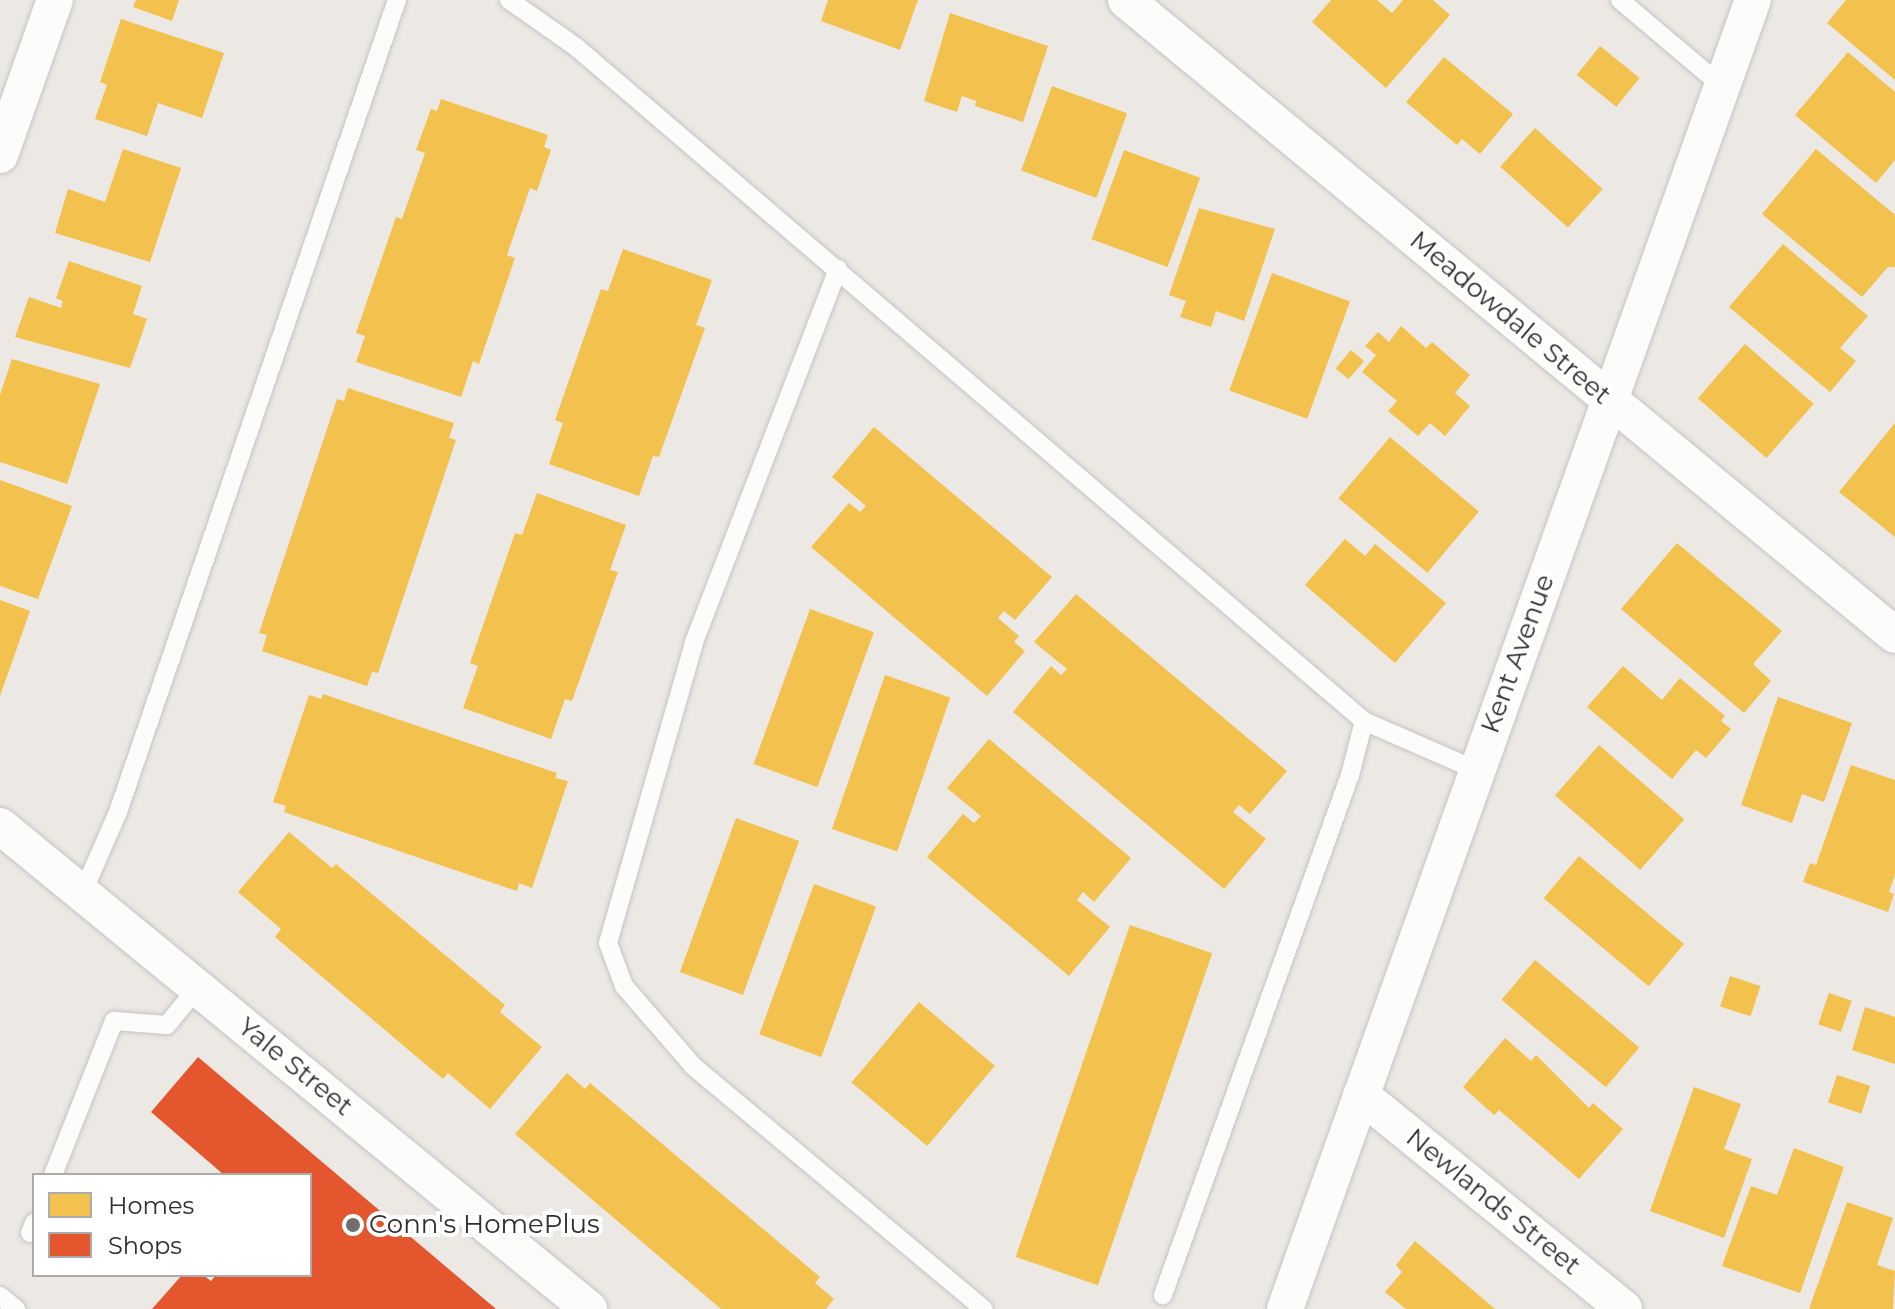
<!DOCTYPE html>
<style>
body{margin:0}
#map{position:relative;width:1895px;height:1309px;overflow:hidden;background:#ece8e4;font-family:Montserrat,sans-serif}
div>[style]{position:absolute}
.homes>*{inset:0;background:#f2c14e;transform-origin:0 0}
.shops>*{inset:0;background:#e4572e}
.roads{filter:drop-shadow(0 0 2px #c5c4c5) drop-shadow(0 0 2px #c5c4c5)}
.service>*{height:18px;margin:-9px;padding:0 9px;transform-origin:9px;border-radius:9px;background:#fcfcfb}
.minor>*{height:36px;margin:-18px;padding:0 18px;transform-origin:18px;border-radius:18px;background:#fcfcfb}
.dots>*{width:22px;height:22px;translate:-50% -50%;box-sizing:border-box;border:4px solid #fff;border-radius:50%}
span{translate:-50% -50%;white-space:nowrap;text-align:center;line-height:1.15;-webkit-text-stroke:8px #fff;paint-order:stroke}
.street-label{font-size:26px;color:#2e2e2e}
.poi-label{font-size:26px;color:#2e2e2e}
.left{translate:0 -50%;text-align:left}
.legend{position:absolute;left:32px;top:1173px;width:280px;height:104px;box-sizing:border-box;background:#fff;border:2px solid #ababab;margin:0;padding:10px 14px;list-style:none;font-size:24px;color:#2e2e2e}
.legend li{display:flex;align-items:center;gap:16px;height:40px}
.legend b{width:40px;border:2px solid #ababab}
</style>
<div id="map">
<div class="homes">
<div style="clip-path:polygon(136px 0,179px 0,172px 21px,133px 7px)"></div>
<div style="clip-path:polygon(828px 0,918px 0,900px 50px,821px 21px)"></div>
<div style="clip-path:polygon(1331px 0,1377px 0,1392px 13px,1403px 0,1433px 0,1450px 15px,1386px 88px,1312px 22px)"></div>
<div style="clip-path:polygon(1846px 0,1895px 0,1895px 80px,1827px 23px)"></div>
<div style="clip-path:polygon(950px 13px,1048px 46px,1023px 122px,975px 106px,976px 101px,962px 96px,957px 112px,924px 101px)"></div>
<div style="clip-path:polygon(121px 19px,224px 53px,202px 118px,158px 103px,147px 136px,95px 119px,107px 85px,100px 82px)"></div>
<div style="left:1600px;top:46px;width:51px;height:37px;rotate:39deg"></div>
<div style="clip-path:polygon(1848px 52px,1895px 92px,1895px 160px,1876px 183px,1795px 115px)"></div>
<div style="clip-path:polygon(1444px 57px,1513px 114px,1480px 154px,1462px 139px,1457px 145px,1406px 102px)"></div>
<div style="left:1052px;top:86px;width:80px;height:90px;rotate:20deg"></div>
<div style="clip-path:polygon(441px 99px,548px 135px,544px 147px,551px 150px,537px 191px,530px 188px,507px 255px,515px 258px,479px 364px,473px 361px,461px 397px,356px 362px,365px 336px,356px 333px,396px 217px,402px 219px,425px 153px,416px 150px,431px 109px,437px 111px)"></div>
<div style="left:1535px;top:128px;width:91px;height:52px;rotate:42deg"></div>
<div style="clip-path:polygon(123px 149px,181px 168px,150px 262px,55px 233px,68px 189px,105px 202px)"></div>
<div style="clip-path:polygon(1816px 149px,1895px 215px,1895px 267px,1888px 267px,1862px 297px,1762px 214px)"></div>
<div style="left:1124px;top:150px;width:81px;height:95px;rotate:20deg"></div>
<div style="clip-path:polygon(1199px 208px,1275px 229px,1244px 321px,1216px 311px,1211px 327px,1180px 317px,1186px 301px,1169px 295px)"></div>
<div style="clip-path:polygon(1783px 244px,1868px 316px,1840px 348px,1856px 361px,1830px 392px,1729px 307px)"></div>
<div style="clip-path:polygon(623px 249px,712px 280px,696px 325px,705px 328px,659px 457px,653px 456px,639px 496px,549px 464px,563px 423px,555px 420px,601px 289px,608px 291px)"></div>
<div style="clip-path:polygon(69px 261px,142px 286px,133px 314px,147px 319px,130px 368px,15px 337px,29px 297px,61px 308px,63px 301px,56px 298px)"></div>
<div style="left:1272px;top:273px;width:83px;height:125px;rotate:20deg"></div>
<div style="clip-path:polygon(1401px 326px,1426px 348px,1432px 342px,1470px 375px,1455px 393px,1470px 406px,1445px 436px,1430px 423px,1418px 436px,1388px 411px,1397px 401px,1362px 372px,1376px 355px,1365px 346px,1378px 332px,1389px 342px)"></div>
<div style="left:1745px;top:344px;width:91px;height:72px;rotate:41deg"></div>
<div style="left:1351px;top:350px;width:17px;height:24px;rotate:40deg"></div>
<div style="clip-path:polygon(12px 359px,100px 384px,67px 484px,0 462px,0 395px)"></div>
<div style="clip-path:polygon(348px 388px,454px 423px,449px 438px,456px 440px,378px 673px,372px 672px,367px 686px,262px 651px,267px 635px,259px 633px,337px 399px,344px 401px)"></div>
<div style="clip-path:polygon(1895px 423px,1895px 537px,1839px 492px)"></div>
<div style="clip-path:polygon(874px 427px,1052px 577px,1015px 620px,1004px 611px,998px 618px,1019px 636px,1014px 642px,1025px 651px,987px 696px,811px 547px,849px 503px,860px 512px,866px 506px,832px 477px)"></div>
<div style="left:1390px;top:437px;width:116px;height:80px;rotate:40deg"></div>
<div style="clip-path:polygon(0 480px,72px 506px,38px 599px,0 586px)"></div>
<div style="clip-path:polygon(537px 493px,626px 525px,610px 570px,618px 572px,572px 701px,565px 699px,551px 739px,463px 708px,478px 666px,470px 663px,515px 533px,522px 535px)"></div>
<div style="clip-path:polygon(1345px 539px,1365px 556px,1375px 544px,1446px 603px,1395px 663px,1305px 585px)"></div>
<div style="clip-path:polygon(1677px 543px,1782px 631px,1753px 664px,1771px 681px,1744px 713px,1621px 609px)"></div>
<div style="clip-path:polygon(1076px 594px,1287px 771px,1250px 814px,1239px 805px,1233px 812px,1266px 839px,1224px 889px,1013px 712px,1051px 666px,1061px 675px,1067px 669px,1034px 642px)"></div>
<div style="clip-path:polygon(0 600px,30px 611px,0 696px)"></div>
<div style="left:810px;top:609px;width:68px;height:165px;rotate:20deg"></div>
<div style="clip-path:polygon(1623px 666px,1662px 700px,1680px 678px,1725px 716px,1721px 721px,1731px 729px,1706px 758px,1696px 750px,1672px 779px,1587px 707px)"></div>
<div style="left:885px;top:675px;width:69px;height:163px;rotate:19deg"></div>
<div style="clip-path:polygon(323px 694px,557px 773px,555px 778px,568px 781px,532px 888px,519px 883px,517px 891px,284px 812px,286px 806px,273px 802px,309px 695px,321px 699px)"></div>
<div style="clip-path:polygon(1778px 697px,1852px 723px,1824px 802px,1802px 794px,1792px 823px,1741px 805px)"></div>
<div style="clip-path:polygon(989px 739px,1131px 858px,1094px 902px,1083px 892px,1077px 900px,1110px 927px,1069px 976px,927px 857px,963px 814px,974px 823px,981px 816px,947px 788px)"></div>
<div style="left:1599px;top:745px;width:113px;height:67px;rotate:41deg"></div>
<div style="clip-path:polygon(1851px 765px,1895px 780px,1895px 875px,1889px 892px,1894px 894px,1888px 912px,1803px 882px,1810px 863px,1816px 865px)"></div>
<div style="left:736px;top:818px;width:67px;height:164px;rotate:20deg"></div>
<div style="clip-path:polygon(289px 832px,332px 868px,336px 864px,505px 1005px,500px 1012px,542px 1047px,490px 1109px,448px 1073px,443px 1079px,275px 937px,281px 929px,238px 892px)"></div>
<div style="left:1579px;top:856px;width:137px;height:55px;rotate:40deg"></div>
<div style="left:814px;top:884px;width:66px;height:160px;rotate:20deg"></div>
<div style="left:1130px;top:925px;width:87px;height:351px;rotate:19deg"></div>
<div style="left:1535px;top:960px;width:136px;height:52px;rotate:40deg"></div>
<div style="left:1730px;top:976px;width:32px;height:32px;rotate:18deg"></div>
<div style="left:1829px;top:993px;width:24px;height:33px;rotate:19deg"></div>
<div style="left:919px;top:1002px;width:99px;height:105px;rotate:40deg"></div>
<div style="clip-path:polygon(1865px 1007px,1895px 1017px,1895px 1064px,1852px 1050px)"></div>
<div style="clip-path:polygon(1505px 1038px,1531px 1061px,1536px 1055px,1589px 1108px,1593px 1103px,1623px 1129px,1579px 1179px,1499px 1110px,1494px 1115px,1463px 1087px)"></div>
<div style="clip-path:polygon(567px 1073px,585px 1089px,590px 1083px,820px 1277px,815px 1283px,834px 1299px,826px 1309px,721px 1309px,515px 1134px)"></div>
<div style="left:1837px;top:1075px;width:35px;height:29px;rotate:18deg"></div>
<div style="clip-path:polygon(1694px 1087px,1741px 1104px,1724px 1149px,1752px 1159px,1724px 1238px,1650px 1211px)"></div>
<div style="clip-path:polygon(1794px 1148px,1844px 1167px,1800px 1293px,1722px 1266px,1751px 1186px,1777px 1195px)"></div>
<div style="clip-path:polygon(1847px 1202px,1893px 1218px,1877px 1265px,1895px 1271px,1893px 1309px,1809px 1309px)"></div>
<div style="clip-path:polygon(1415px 1241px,1495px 1309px,1406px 1309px,1385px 1292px,1402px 1272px,1396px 1265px)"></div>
</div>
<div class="shops">
<div style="clip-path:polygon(198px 1057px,496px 1309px,152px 1309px,182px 1275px,203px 1275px,211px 1281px,216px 1275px,310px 1275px,310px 1175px,224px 1175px,151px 1112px)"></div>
</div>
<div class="roads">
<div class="service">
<div style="left:509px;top:0;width:82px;rotate:35deg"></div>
<div style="left:576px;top:47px;width:1037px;rotate:40.54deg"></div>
<div style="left:1364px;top:721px;width:56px;rotate:104.5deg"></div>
<div style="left:1350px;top:775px;width:553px;rotate:109.78deg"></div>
<div style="left:1620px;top:0;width:135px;rotate:40.2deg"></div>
<div style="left:838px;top:269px;width:401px;rotate:111.1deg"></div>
<div style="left:694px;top:643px;width:312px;rotate:106deg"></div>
<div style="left:608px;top:943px;width:46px;rotate:69.6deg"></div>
<div style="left:624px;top:986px;width:106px;rotate:49.2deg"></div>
<div style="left:693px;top:1066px;width:379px;rotate:39.9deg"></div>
<div style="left:1364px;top:721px;width:122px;rotate:23.6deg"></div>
<div style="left:83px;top:892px;width:87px;rotate:-66.4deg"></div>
<div style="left:118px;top:812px;width:859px;rotate:-71.04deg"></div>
<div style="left:53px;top:1175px;width:166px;rotate:-68.4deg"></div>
<div style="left:114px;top:1021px;width:53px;rotate:4.3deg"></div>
<div style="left:167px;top:1025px;width:49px;rotate:-50.8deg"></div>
<div style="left:30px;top:1233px;width:11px;rotate:-68deg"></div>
<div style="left:0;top:1296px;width:21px;rotate:39deg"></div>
</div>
<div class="minor">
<div style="left:1126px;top:0;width:997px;rotate:39.55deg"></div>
<div style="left:0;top:155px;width:164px;rotate:-70.5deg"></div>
<div style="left:0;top:826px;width:762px;rotate:39.35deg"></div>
<div style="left:1361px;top:1095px;width:339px;rotate:39.1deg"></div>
<div style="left:1285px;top:1309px;width:1390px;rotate:-70.33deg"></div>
</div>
</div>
<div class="dots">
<div style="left:353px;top:1225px;background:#706f6e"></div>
</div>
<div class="street-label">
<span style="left:1510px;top:318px;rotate:40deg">Meadowdale Street</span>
<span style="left:1518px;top:654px;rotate:-70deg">Kent Avenue</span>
<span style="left:295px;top:1067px;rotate:39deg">Yale Street</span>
<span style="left:1493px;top:1202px;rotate:39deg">Newlands Street</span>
</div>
<div class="poi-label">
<span class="left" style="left:369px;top:1225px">Conn's HomePlus</span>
</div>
<ul class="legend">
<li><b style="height:22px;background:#f2c14e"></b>Homes</li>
<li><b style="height:22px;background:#e4572e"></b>Shops</li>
</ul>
</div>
